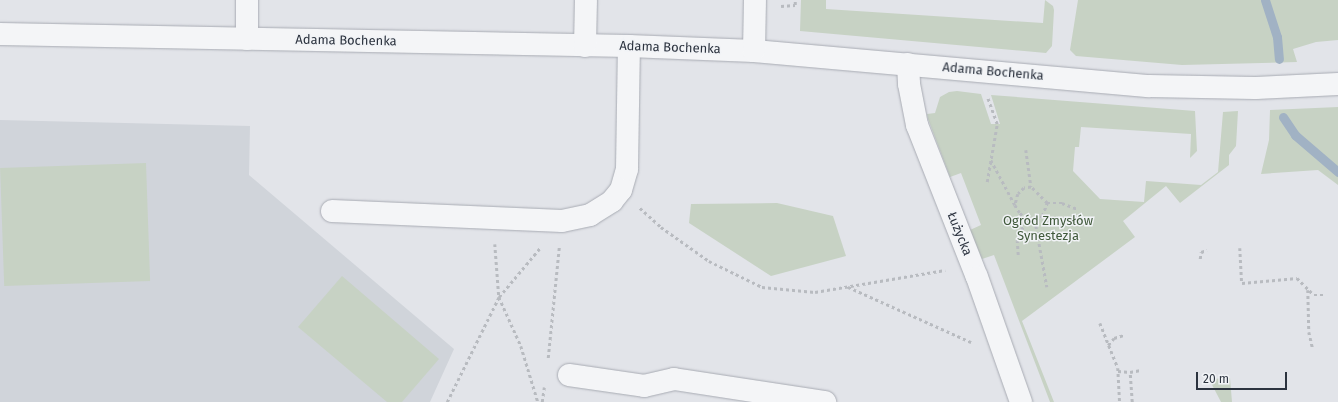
<!DOCTYPE html>
<meta charset="utf-8">
<style>
body{margin:0}
#map{position:relative;width:1338px;height:402px;overflow:hidden;background:#e2e4e9;font-family:"Fira Sans",sans-serif}
div>[style]{position:absolute}
.built>*{inset:0;background:#d0d4da}
.green>*{inset:0;background:#c7d2c4;transform-origin:0 0}
.stream>*{height:9px;margin:-4.5px;padding:0 4.5px;transform-origin:4.5px;border-radius:4.5px;background:#a1b2c4}
.path>*{height:2.5px;margin-top:-1.25px;transform-origin:0;background:repeating-linear-gradient(90deg,#b8bbc0 0 3px,transparent 0 6px)}
.roads{filter:drop-shadow(0 0 1px #a8abb3) drop-shadow(0 0 1px #a8abb3)}
.minor>*{height:22px;margin:-11px;padding:0 11px;transform-origin:11px;border-radius:11px;background:#f4f5f7}
span{translate:-50% -50%;white-space:nowrap;text-align:center;line-height:1.15;-webkit-text-stroke:3px #f1f3f6;paint-order:stroke}
.street-label{font-size:13px;color:#2c333f}
.park-label{font-size:13px;color:#40593b}
.scale{position:absolute;left:1196px;top:372px;width:91px;height:18px;box-sizing:border-box;border:2px solid #2c333f;border-top:0;padding-left:5px;font-size:12px;line-height:14px;white-space:nowrap;color:#2c333f;-webkit-text-stroke:3px #f1f3f6;paint-order:stroke}
</style>
<div id="map">
<div class="built">
<div style="clip-path:polygon(0 120px,250px 126px,249px 175px,454px 349px,430px 402px,0 402px)"></div>
</div>
<div class="green">
<div style="clip-path:polygon(801px 0,826px 0,826px 9px,1043px 23px,1045px 0,1053px 6px,1054px 10px,1052px 46px,1046px 53px,800px 31px)"></div>
<div style="clip-path:polygon(1078px 0,1338px 0,1338px 40px,1316px 42px,1293px 49px,1297px 62px,1182px 65px,1076px 56px,1070px 50px)"></div>
<div style="clip-path:polygon(957px 91px,981px 94px,991px 124px,1000px 124px,991px 95px,1195px 111px,1197px 151px,1190px 158px,1191px 134px,1081px 127px,1079px 147px,1075px 147px,1073px 171px,1100px 199px,1144px 202px,1146px 181px,1201px 185px,1218px 172px,1223px 112px,1238px 111px,1236px 146px,1229px 155px,1229px 165px,1180px 203px,1166px 186px,1123px 221px,1135px 237px,1022px 321px,1054px 402px,1050px 402px,994px 255px,982px 259px,970px 230px,981px 225px,961px 173px,950px 177px,928px 119px,927px 114px,935px 113px,940px 97px,949px 92px)"></div>
<div style="clip-path:polygon(1338px 107px,1338px 185px,1318px 170px,1261px 174px,1269px 140px,1270px 110px)"></div>
<div style="left:146px;top:163px;width:118px;height:146px;rotate:88deg"></div>
<div style="clip-path:polygon(777px 203px,833px 216px,846px 256px,771px 276px,689px 223px,691px 204px)"></div>
<div style="clip-path:polygon(342px 276px,439px 359px,402px 402px,387px 402px,298px 327px)"></div>
<div style="clip-path:polygon(1230px 378px,1232px 402px,1221px 402px,1209px 379px)"></div>
</div>
<div class="stream">
<div style="left:1265px;top:0;width:39px;rotate:72deg"></div>
<div style="left:1277px;top:37px;width:22px;rotate:85deg"></div>
<div style="left:1283px;top:117px;width:22px;rotate:56deg"></div>
<div style="left:1295px;top:135px;width:57px;rotate:40.7deg"></div>
</div>
<div class="path">
<div style="left:781px;top:6px;width:14px;rotate:-4deg"></div>
<div style="left:795px;top:5px;width:5px;rotate:-90deg"></div>
<div style="left:1026px;top:150px;width:37px;rotate:82deg"></div>
<div style="left:991px;top:160px;width:51px;rotate:61.9deg"></div>
<div style="left:1015px;top:205px;width:9px;rotate:58deg"></div>
<div style="left:1020px;top:213px;width:8px;rotate:45deg"></div>
<div style="left:1026px;top:219px;width:9px;rotate:6deg"></div>
<div style="left:1035px;top:220px;width:8px;rotate:-30deg"></div>
<div style="left:1042px;top:216px;width:14px;rotate:-69deg"></div>
<div style="left:1047px;top:203px;width:23px;rotate:-135deg"></div>
<div style="left:1031px;top:187px;width:7px;rotate:172deg"></div>
<div style="left:1024px;top:188px;width:8px;rotate:135deg"></div>
<div style="left:1018px;top:194px;width:11px;rotate:105deg"></div>
<div style="left:987px;top:182px;width:59px;rotate:-80.2deg"></div>
<div style="left:997px;top:124px;width:27px;rotate:-110deg"></div>
<div style="left:1047px;top:203px;width:15px"></div>
<div style="left:1062px;top:203px;width:17px;rotate:21deg"></div>
<div style="left:640px;top:208px;width:28px;rotate:42deg"></div>
<div style="left:661px;top:227px;width:59px;rotate:35.3deg"></div>
<div style="left:709px;top:261px;width:59px;rotate:26.1deg"></div>
<div style="left:762px;top:287px;width:53px;rotate:5.4deg"></div>
<div style="left:815px;top:292px;width:132px;rotate:-9.6deg"></div>
<div style="left:1035px;top:220px;width:68px;rotate:79.8deg"></div>
<div style="left:495px;top:244px;width:53px;rotate:85.7deg"></div>
<div style="left:499px;top:297px;width:54px;rotate:65.8deg"></div>
<div style="left:521px;top:346px;width:59px;rotate:73.1deg"></div>
<div style="left:1240px;top:248px;width:35px;rotate:87deg"></div>
<div style="left:1242px;top:283px;width:55px;rotate:-5.2deg"></div>
<div style="left:1297px;top:278px;width:24px;rotate:45deg"></div>
<div style="left:1314px;top:295px;width:10px"></div>
<div style="left:1018px;top:255px;width:14px;rotate:-94deg"></div>
<div style="left:1017px;top:241px;width:24px;rotate:-68deg"></div>
<div style="left:1200px;top:259px;width:7px;rotate:-82deg"></div>
<div style="left:1201px;top:252px;width:6px;rotate:-18deg"></div>
<div style="left:848px;top:287px;width:135px;rotate:24.1deg"></div>
<div style="left:1308px;top:290px;width:42px;rotate:88.6deg"></div>
<div style="left:1309px;top:332px;width:17px;rotate:77deg"></div>
<div style="left:1100px;top:323px;width:48px;rotate:68.2deg"></div>
<div style="left:1118px;top:368px;width:34px;rotate:87deg"></div>
<div style="left:1108px;top:345px;width:9px;rotate:-49deg"></div>
<div style="left:1114px;top:338px;width:10px;rotate:-17deg"></div>
<div style="left:548px;top:358px;width:112px;rotate:-84.3deg"></div>
<div style="left:1118px;top:371px;width:12px;rotate:5deg"></div>
<div style="left:447px;top:402px;width:117px;rotate:-63.7deg"></div>
<div style="left:499px;top:297px;width:64px;rotate:-50.1deg"></div>
<div style="left:542px;top:402px;width:15px;rotate:-82deg"></div>
<div style="left:1132px;top:402px;width:30px;rotate:-94deg"></div>
<div style="left:1130px;top:372px;width:11px;rotate:-10deg"></div>
</div>
<div class="roads">
<div class="minor">
<div style="left:247px;top:0;width:39px;rotate:90deg"></div>
<div style="left:0;top:34px;width:629px;rotate:1.09deg"></div>
<div style="left:629px;top:46px;width:125px;rotate:2.3deg"></div>
<div style="left:754px;top:51px;width:397px;rotate:5.1deg"></div>
<div style="left:1149px;top:86px;width:107px;rotate:1.1deg"></div>
<div style="left:1256px;top:88px;width:82px;rotate:-2.8deg"></div>
<div style="left:585px;top:46px;width:46px;rotate:-88.8deg"></div>
<div style="left:754px;top:51px;width:51px;rotate:-88.9deg"></div>
<div style="left:908px;top:64px;width:20px;rotate:87deg"></div>
<div style="left:909px;top:84px;width:42px;rotate:79deg"></div>
<div style="left:917px;top:125px;width:163px;rotate:68.5deg"></div>
<div style="left:977px;top:277px;width:133px;rotate:70.6deg"></div>
<div style="left:332px;top:211px;width:230px;rotate:2.5deg"></div>
<div style="left:562px;top:221px;width:29px;rotate:-12deg"></div>
<div style="left:590px;top:215px;width:26px;rotate:-32deg"></div>
<div style="left:612px;top:201px;width:14px;rotate:-51deg"></div>
<div style="left:621px;top:190px;width:22px;rotate:-74deg"></div>
<div style="left:627px;top:169px;width:123px;rotate:-89.1deg"></div>
<div style="left:569px;top:375px;width:76px;rotate:8.3deg"></div>
<div style="left:644px;top:386px;width:31px;rotate:-13deg"></div>
<div style="left:674px;top:379px;width:153px;rotate:8.7deg"></div>
</div>
</div>
<div class="street-label">
<span style="left:346px;top:41px;rotate:1deg">Adama Bochenka</span>
<span style="left:670px;top:48px;rotate:2deg">Adama Bochenka</span>
<span style="left:993px;top:72px;rotate:5deg">Adama Bochenka</span>
<span style="left:959px;top:234px;rotate:68deg">Łużycka</span>
</div>
<div class="park-label">
<span style="left:1048px;top:229px">Ogród Zmysłów<br>Synestezja</span>
</div>
<div class="scale">20 m</div>
</div>
